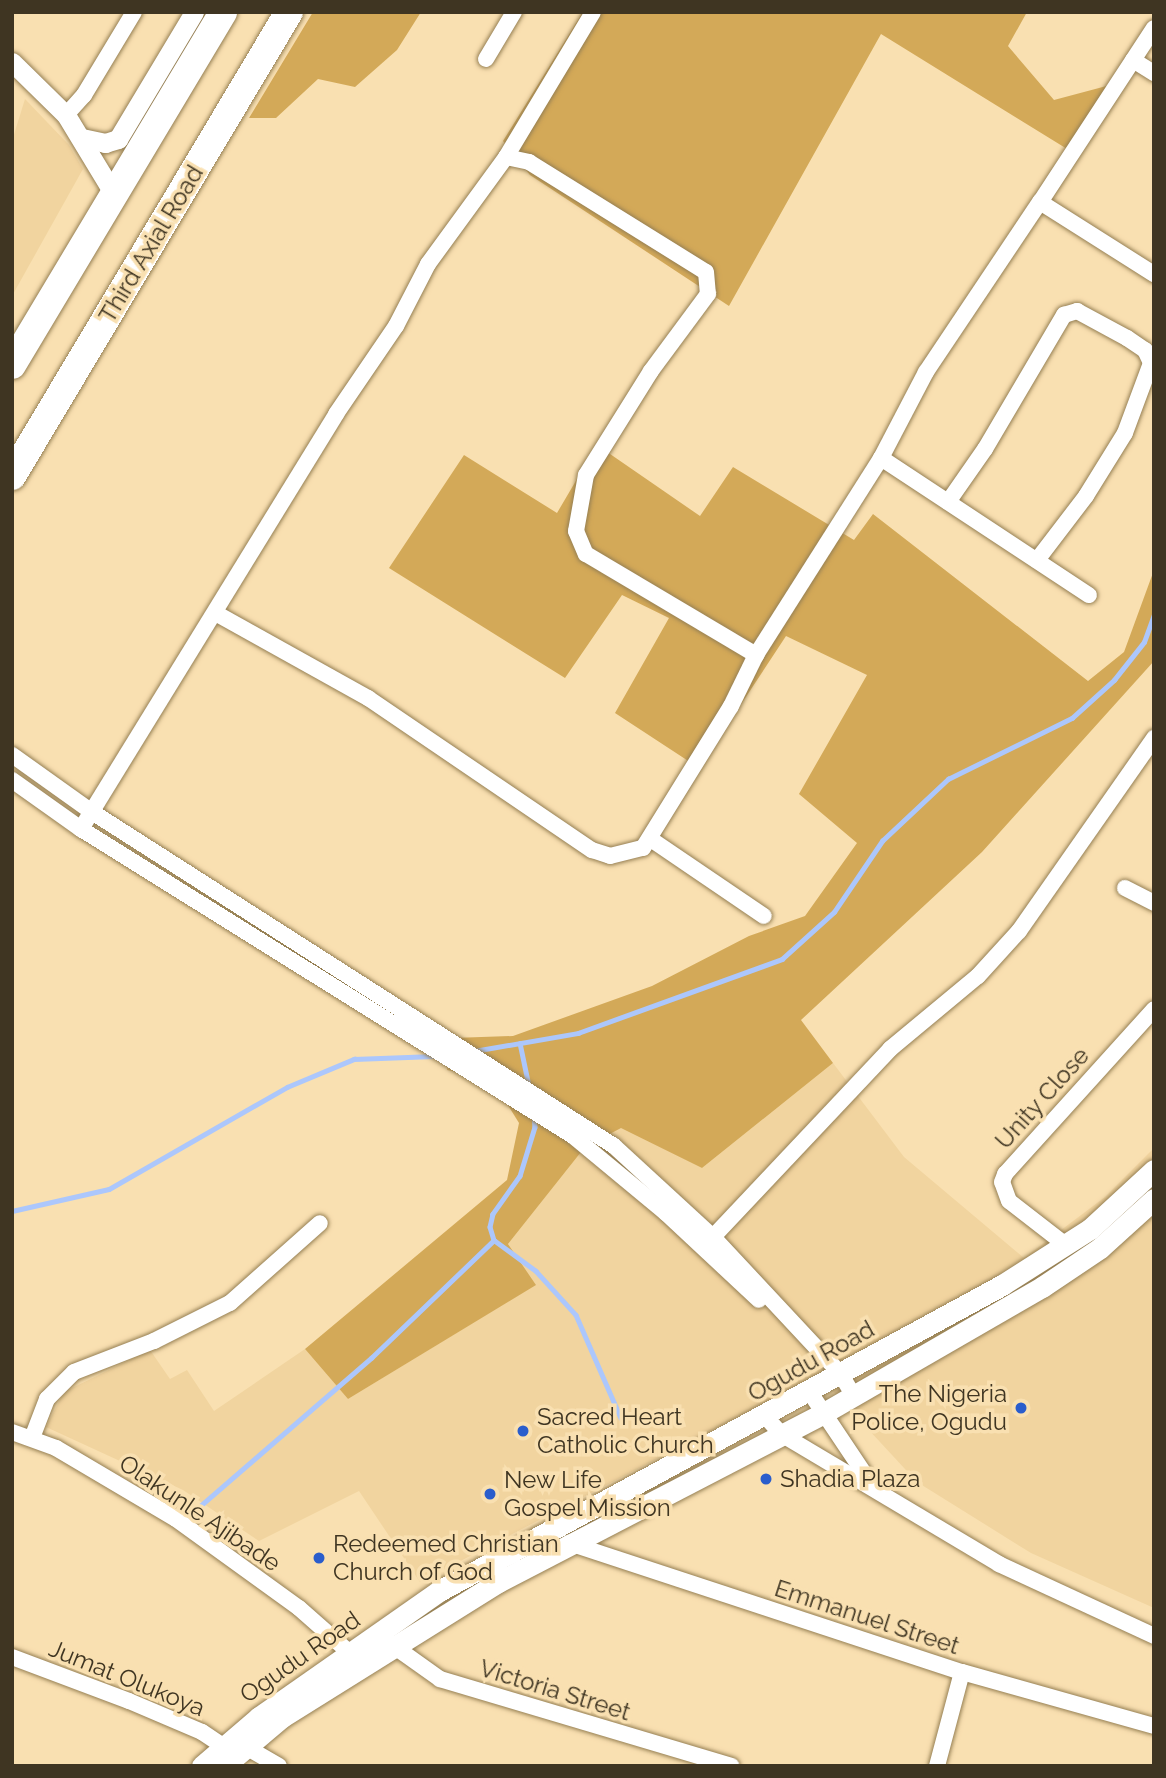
<!DOCTYPE html>
<style>
body{margin:0}
#map{position:relative;width:1166px;height:1778px;overflow:hidden;background:#f9e0b1;font-family:Raleway,sans-serif}
div>[style]{position:absolute}
.built>*{inset:0;background:#f1d49f}
.green>*{inset:0;background:#d3a958}
.stream>*{height:4.5px;margin:-2.25px;padding:0 2.25px;transform-origin:2.25px;border-radius:2.25px;background:#acc7fc}
.roads{filter:drop-shadow(0 0 2px #957f53) drop-shadow(0 0 2px #957f53)}
.minor>*{height:16px;margin:-8px;padding:0 8px;transform-origin:8px;border-radius:8px;background:#fff}
.tertiary>*{height:19px;margin:-9.5px;padding:0 9.5px;transform-origin:9.5px;border-radius:9.5px;background:#fff}
.secondary>*{height:21px;margin:-10.5px;padding:0 10.5px;transform-origin:10.5px;border-radius:10.5px;background:#fff}
.motorway>*{height:28px;margin:-14px;padding:0 14px;transform-origin:14px;border-radius:14px;background:#fff}
.dots>*{width:19px;height:19px;translate:-50% -50%;box-sizing:border-box;border:4px solid #f9e0b1;border-radius:50%}
span{translate:-50% -50%;white-space:nowrap;text-align:center;line-height:1.15;-webkit-text-stroke:7px #f9e0b1;paint-order:stroke}
.street-label{font-size:24px;color:#3f3522}
.poi-label{font-size:24px;color:#3f3522}
.right{translate:-100% -50%;text-align:right}
.left{translate:0 -50%;text-align:left}
.frame{position:absolute;inset:0;border:14px solid #3f3522;pointer-events:none}
</style>
<div id="map">
<div class="built">
<div style="clip-path:polygon(25px 99px,69px 145px,83px 169px,12px 296px,12px 141px)"></div>
<div style="clip-path:polygon(833px 1063px,904px 1157px,1024px 1258px,1105px 1197px,1154px 1148px,1154px 1608px,1031px 1553px,917px 1482px,818px 1375px,420px 1582px,359px 1491px,259px 1541px,183px 1490px,46px 1427px,64px 1392px,150px 1350px,170px 1379px,187px 1370px,214px 1411px,305px 1349px,348px 1399px,535px 1285px,508px 1244px,585px 1147px,621px 1127px,702px 1168px)"></div>
</div>
<div class="green">
<div style="clip-path:polygon(313px 12px,421px 12px,397px 50px,355px 87px,318px 79px,276px 118px,249px 118px)"></div>
<div style="clip-path:polygon(583px 12px,1027px 12px,1008px 46px,1054px 100px,1114px 84px,1072px 152px,881px 34px,729px 306px,530px 175px,503px 141px)"></div>
<div style="clip-path:polygon(597px 445px,700px 516px,733px 467px,854px 540px,873px 514px,1088px 681px,1124px 652px,1154px 570px,1154px 661px,982px 852px,801px 1020px,833px 1063px,702px 1168px,621px 1128px,585px 1147px,508px 1244px,536px 1285px,348px 1399px,305px 1349px,507px 1180px,519px 1123px,491px 1078px,447px 1070px,453px 1038px,513px 1036px,652px 986px,749px 936px,805px 916px,857px 843px,799px 794px,867px 675px,786px 636px,699px 768px,615px 713px,669px 618px,622px 595px,565px 678px,389px 568px,464px 455px,557px 513px)"></div>
</div>
<div class="stream">
<div style="left:520px;top:1043px;width:44px;rotate:78.2deg"></div>
<div style="left:474px;top:1051px;width:106px;rotate:-9.8deg"></div>
<div style="left:578px;top:1033px;width:217px;rotate:-19.9deg"></div>
<div style="left:782px;top:959px;width:70px;rotate:-42.1deg"></div>
<div style="left:834px;top:912px;width:86px;rotate:-55.9deg"></div>
<div style="left:882px;top:841px;width:91px;rotate:-43.2deg"></div>
<div style="left:948px;top:779px;width:138px;rotate:-26.2deg"></div>
<div style="left:1072px;top:718px;width:57px;rotate:-42.1deg"></div>
<div style="left:1114px;top:680px;width:48px;rotate:-51.7deg"></div>
<div style="left:1144px;top:642px;width:29px;rotate:-70deg"></div>
<div style="left:534px;top:1116px;width:11px;rotate:85deg"></div>
<div style="left:535px;top:1127px;width:51px;rotate:107deg"></div>
<div style="left:520px;top:1176px;width:47px;rotate:125.4deg"></div>
<div style="left:493px;top:1214px;width:13px;rotate:103deg"></div>
<div style="left:490px;top:1227px;width:14px;rotate:73deg"></div>
<div style="left:494px;top:1240px;width:52px;rotate:36.4deg"></div>
<div style="left:536px;top:1271px;width:59px;rotate:47.7deg"></div>
<div style="left:576px;top:1315px;width:112px;rotate:66.4deg"></div>
<div style="left:12px;top:1211px;width:99px;rotate:-12.8deg"></div>
<div style="left:109px;top:1189px;width:205px;rotate:-29.8deg"></div>
<div style="left:287px;top:1087px;width:73px;rotate:-22.7deg"></div>
<div style="left:354px;top:1059px;width:80px;rotate:-2.1deg"></div>
<div style="left:199px;top:1507px;width:228px;rotate:-40.9deg"></div>
<div style="left:371px;top:1358px;width:170px;rotate:-43.8deg"></div>
</div>
<div class="roads">
<div class="minor">
<div style="left:1154px;top:28px;width:208px;rotate:123.2deg"></div>
<div style="left:1040px;top:202px;width:135px;rotate:32.3deg"></div>
<div style="left:486px;top:59px;width:55px;rotate:-59.2deg"></div>
<div style="left:1133px;top:60px;width:25px;rotate:32deg"></div>
<div style="left:66px;top:115px;width:27px;rotate:-48deg"></div>
<div style="left:84px;top:95px;width:97px;rotate:-58.9deg"></div>
<div style="left:506px;top:157px;width:169px;rotate:-59deg"></div>
<div style="left:881px;top:458px;width:249px;rotate:33.4deg"></div>
<div style="left:948px;top:502px;width:65px;rotate:-55.1deg"></div>
<div style="left:985px;top:449px;width:156px;rotate:-59.5deg"></div>
<div style="left:1064px;top:315px;width:14px;rotate:-17deg"></div>
<div style="left:1077px;top:311px;width:57px;rotate:28.4deg"></div>
<div style="left:1127px;top:338px;width:22px;rotate:34deg"></div>
<div style="left:1145px;top:350px;width:14px;rotate:65deg"></div>
<div style="left:1151px;top:363px;width:75px;rotate:110.4deg"></div>
<div style="left:1125px;top:433px;width:74px;rotate:121.8deg"></div>
<div style="left:1086px;top:496px;width:81px;rotate:127.4deg"></div>
<div style="left:217px;top:614px;width:173px;rotate:29.1deg"></div>
<div style="left:368px;top:698px;width:271px;rotate:34.2deg"></div>
<div style="left:592px;top:850px;width:19px;rotate:18deg"></div>
<div style="left:610px;top:856px;width:34px;rotate:-14deg"></div>
<div style="left:643px;top:848px;width:167px;rotate:-58.2deg"></div>
<div style="left:731px;top:706px;width:57px;rotate:-63.9deg"></div>
<div style="left:756px;top:655px;width:233px;rotate:-57.6deg"></div>
<div style="left:881px;top:458px;width:97px;rotate:-62.4deg"></div>
<div style="left:926px;top:372px;width:205px;rotate:-56.2deg"></div>
<div style="left:12px;top:755px;width:95px;rotate:35.5deg"></div>
<div style="left:89px;top:810px;width:623px;rotate:32.62deg"></div>
<div style="left:614px;top:1146px;width:134px;rotate:42.6deg"></div>
<div style="left:713px;top:1237px;width:186px;rotate:47deg"></div>
<div style="left:840px;top:1373px;width:26px;rotate:59deg"></div>
<div style="left:12px;top:780px;width:85px;rotate:35.4deg"></div>
<div style="left:81px;top:829px;width:580px;rotate:31.96deg"></div>
<div style="left:573px;top:1136px;width:121px;rotate:39.6deg"></div>
<div style="left:666px;top:1213px;width:127px;rotate:43.1deg"></div>
<div style="left:81px;top:829px;width:487px;rotate:-58.4deg"></div>
<div style="left:336px;top:414px;width:107px;rotate:-55.7deg"></div>
<div style="left:396px;top:326px;width:70px;rotate:-62.7deg"></div>
<div style="left:428px;top:264px;width:132px;rotate:-53.9deg"></div>
<div style="left:506px;top:157px;width:24px;rotate:12deg"></div>
<div style="left:529px;top:162px;width:208px;rotate:31.9deg"></div>
<div style="left:706px;top:272px;width:22px;rotate:85deg"></div>
<div style="left:708px;top:294px;width:96px;rotate:126.5deg"></div>
<div style="left:651px;top:371px;width:123px;rotate:122deg"></div>
<div style="left:586px;top:475px;width:57px;rotate:100.1deg"></div>
<div style="left:576px;top:531px;width:25px;rotate:67deg"></div>
<div style="left:586px;top:554px;width:198px;rotate:30.7deg"></div>
<div style="left:652px;top:840px;width:135px;rotate:34.2deg"></div>
<div style="left:1125px;top:888px;width:33px;rotate:27deg"></div>
<div style="left:713px;top:1237px;width:258px;rotate:-46.7deg"></div>
<div style="left:890px;top:1049px;width:114px;rotate:-39.7deg"></div>
<div style="left:978px;top:976px;width:61px;rotate:-47.7deg"></div>
<div style="left:1019px;top:931px;width:236px;rotate:-55deg"></div>
<div style="left:1067px;top:1246px;width:73px;rotate:-142.2deg"></div>
<div style="left:1009px;top:1201px;width:20px;rotate:-110deg"></div>
<div style="left:1002px;top:1182px;width:9px;rotate:-69deg"></div>
<div style="left:1005px;top:1174px;width:222px;rotate:-47.9deg"></div>
<div style="left:809px;top:1391px;width:113px;rotate:56.2deg"></div>
<div style="left:765px;top:1416px;width:24px;rotate:48deg"></div>
<div style="left:781px;top:1434px;width:254px;rotate:30.8deg"></div>
<div style="left:999px;top:1564px;width:171px;rotate:24.9deg"></div>
<div style="left:12px;top:1432px;width:47px;rotate:20deg"></div>
<div style="left:56px;top:1448px;width:139px;rotate:30.6deg"></div>
<div style="left:176px;top:1519px;width:152px;rotate:35.9deg"></div>
<div style="left:299px;top:1608px;width:68px;rotate:41.4deg"></div>
<div style="left:32px;top:1438px;width:42px;rotate:-69deg"></div>
<div style="left:47px;top:1399px;width:38px;rotate:-45deg"></div>
<div style="left:74px;top:1372px;width:86px;rotate:-21.2deg"></div>
<div style="left:154px;top:1341px;width:85px;rotate:-26.6deg"></div>
<div style="left:230px;top:1303px;width:120px;rotate:-41.6deg"></div>
<div style="left:569px;top:1543px;width:414px;rotate:18.2deg"></div>
<div style="left:962px;top:1672px;width:199px;rotate:15.7deg"></div>
<div style="left:388px;top:1642px;width:64px;rotate:35.4deg"></div>
<div style="left:440px;top:1679px;width:304px;rotate:16.6deg"></div>
<div style="left:12px;top:1657px;width:125px;rotate:20.6deg"></div>
<div style="left:129px;top:1701px;width:79px;rotate:23deg"></div>
<div style="left:202px;top:1732px;width:25px;rotate:34deg"></div>
<div style="left:246px;top:1747px;width:38px;rotate:30deg"></div>
<div style="left:937px;top:1766px;width:97px;rotate:-75.1deg"></div>
</div>
<div class="tertiary">
<div style="left:12px;top:62px;width:76px;rotate:44.5deg"></div>
<div style="left:66px;top:115px;width:95px;rotate:58.8deg"></div>
<div style="left:82px;top:138px;width:24px;rotate:12deg"></div>
<div style="left:105px;top:143px;width:14px;rotate:-17deg"></div>
<div style="left:118px;top:139px;width:148px;rotate:-59.1deg"></div>
</div>
<div class="secondary">
<div style="left:202px;top:1766px;width:75px;rotate:-40.7deg"></div>
<div style="left:259px;top:1717px;width:220px;rotate:-35deg"></div>
<div style="left:439px;top:1591px;width:641px;rotate:-28.52deg"></div>
<div style="left:1002px;top:1285px;width:104px;rotate:-32.5deg"></div>
<div style="left:1090px;top:1229px;width:87px;rotate:-42.7deg"></div>
<div style="left:224px;top:1766px;width:76px;rotate:-40.2deg"></div>
<div style="left:282px;top:1717px;width:255px;rotate:-32deg"></div>
<div style="left:498px;top:1582px;width:365px;rotate:-27.4deg"></div>
<div style="left:822px;top:1414px;width:254px;rotate:-30deg"></div>
<div style="left:1042px;top:1287px;width:70px;rotate:-33.9deg"></div>
<div style="left:1100px;top:1248px;width:73px;rotate:-42.2deg"></div>
</div>
<div class="motorway">
<div style="left:12px;top:365px;width:411px;rotate:-59.1deg"></div>
<div style="left:12px;top:476px;width:540px;rotate:-59.16deg"></div>
</div>
</div>
<div class="dots">
<div style="left:1021px;top:1408px;background:#2a5dcc"></div>
<div style="left:523px;top:1431px;background:#2a5dcc"></div>
<div style="left:766px;top:1479px;background:#2a5dcc"></div>
<div style="left:490px;top:1494px;background:#2a5dcc"></div>
<div style="left:319px;top:1558px;background:#2a5dcc"></div>
</div>
<div class="street-label">
<span style="left:151px;top:244px;rotate:-59deg">Third Axial Road</span>
<span style="left:1042px;top:1098px;rotate:-48deg">Unity Close</span>
<span style="left:811px;top:1361px;rotate:-29deg">Ogudu Road</span>
<span style="left:200px;top:1513px;rotate:34deg">Olakunle Ajibade</span>
<span style="left:867px;top:1617px;rotate:18deg">Emmanuel Street</span>
<span style="left:300px;top:1657px;rotate:-35deg">Ogudu Road</span>
<span style="left:127px;top:1678px;rotate:22deg">Jumat Olukoya</span>
<span style="left:555px;top:1690px;rotate:17deg">Victoria Street</span>
</div>
<div class="poi-label">
<span class="right" style="left:1007px;top:1408px">The Nigeria<br>Police, Ogudu</span>
<span class="left" style="left:537px;top:1431px">Sacred Heart<br>Catholic Church</span>
<span class="left" style="left:780px;top:1479px">Shadia Plaza</span>
<span class="left" style="left:504px;top:1494px">New Life<br>Gospel Mission</span>
<span class="left" style="left:333px;top:1558px">Redeemed Christian<br>Church of God</span>
</div>
<div class="frame"></div>
</div>
